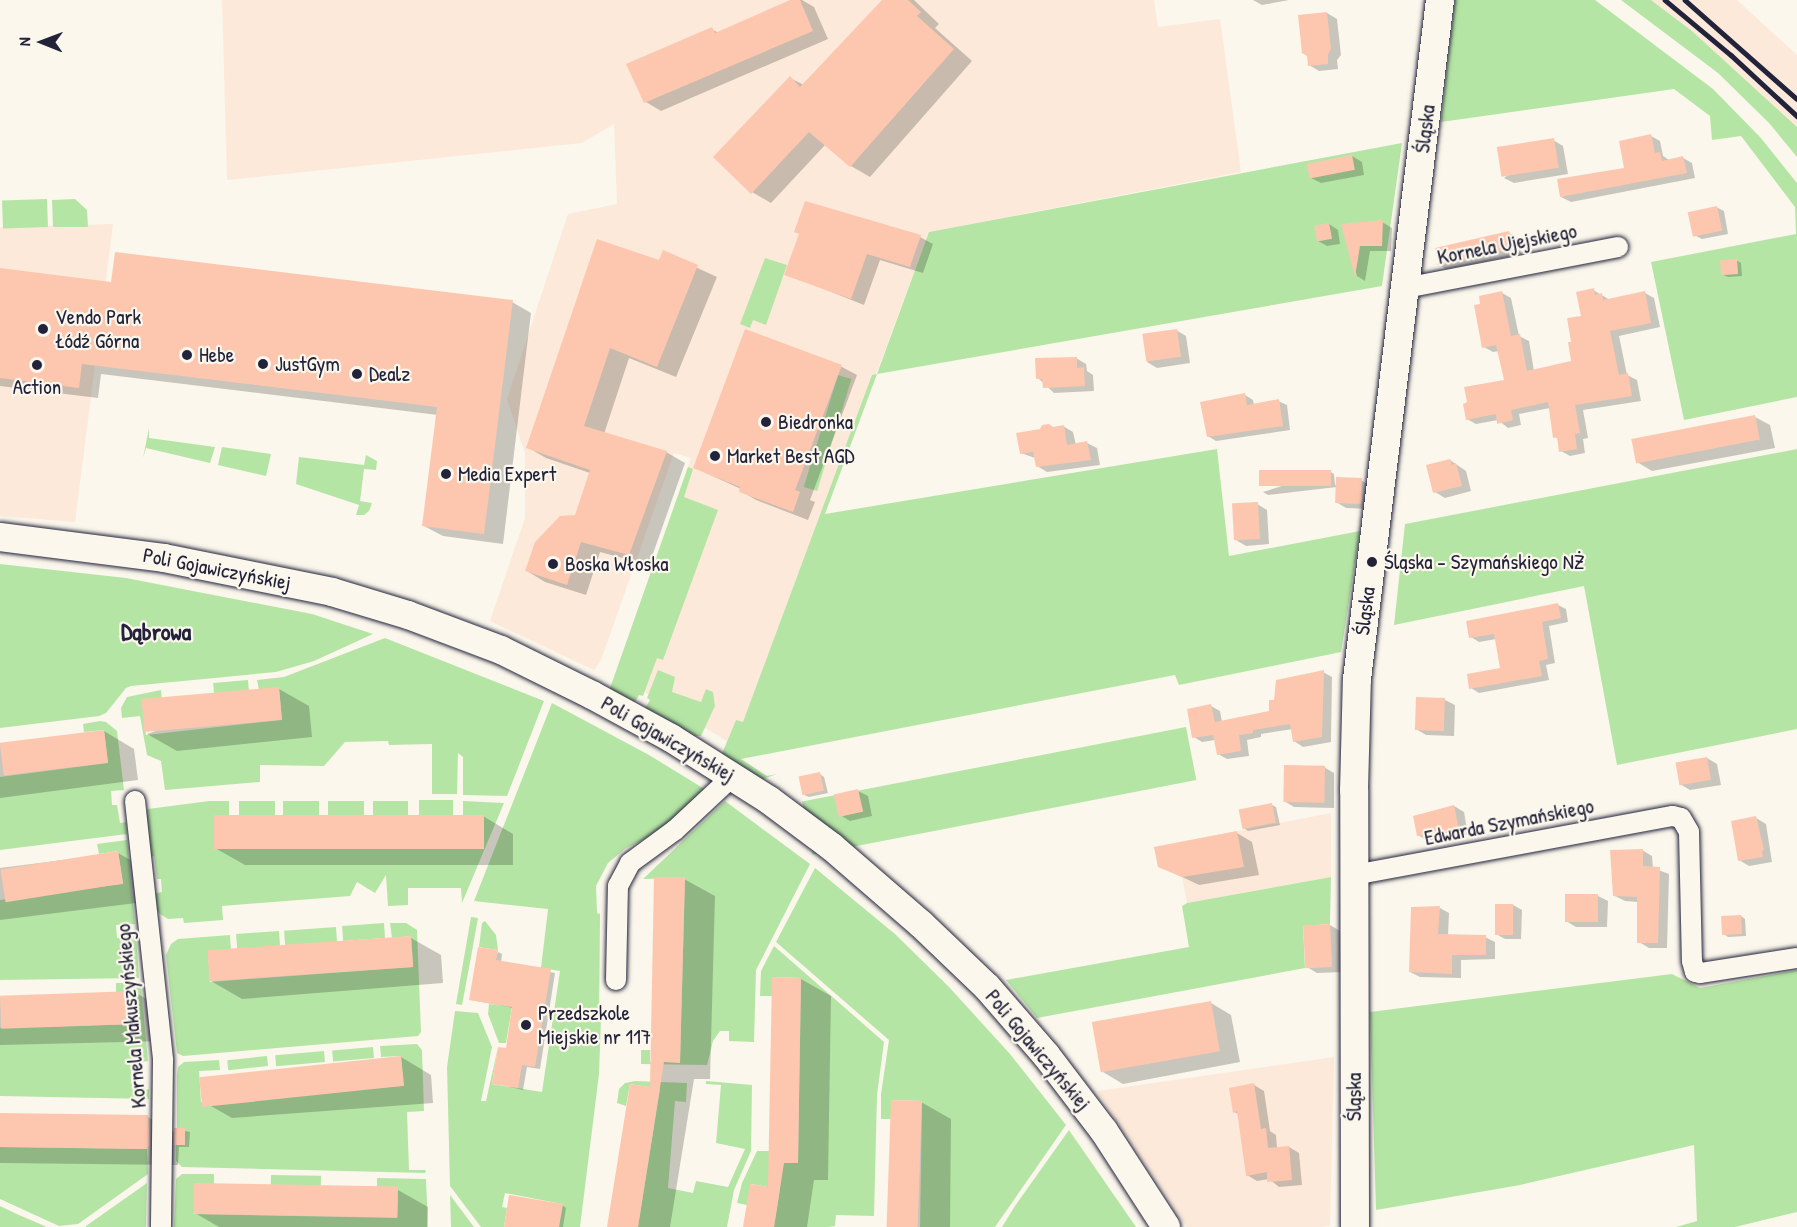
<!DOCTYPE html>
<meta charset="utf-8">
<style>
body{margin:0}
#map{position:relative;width:1797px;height:1227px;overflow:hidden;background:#fbf7ec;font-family:"Patrick Hand",sans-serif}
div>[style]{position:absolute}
.built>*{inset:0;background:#fce9da}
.green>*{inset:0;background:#b5e5a4;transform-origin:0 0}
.shadow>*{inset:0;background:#0003}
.building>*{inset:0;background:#fdc7af;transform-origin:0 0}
.roads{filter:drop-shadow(0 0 2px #22223b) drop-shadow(0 0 2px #22223b)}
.street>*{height:20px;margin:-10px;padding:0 10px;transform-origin:10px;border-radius:10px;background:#fbf7ec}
.secondary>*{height:28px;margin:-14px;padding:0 14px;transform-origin:14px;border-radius:14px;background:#fbf7ec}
.rail>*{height:4.5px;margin:-2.25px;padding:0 2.25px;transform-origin:2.25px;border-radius:2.25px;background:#22223b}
.dots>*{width:16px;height:16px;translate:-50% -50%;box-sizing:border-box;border:3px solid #fbf7ec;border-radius:50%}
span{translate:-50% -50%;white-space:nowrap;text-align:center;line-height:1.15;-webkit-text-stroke:4.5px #fbf7ec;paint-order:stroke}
.street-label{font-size:21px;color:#22223b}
.poi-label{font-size:21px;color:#22223b}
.left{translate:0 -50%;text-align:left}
.quarter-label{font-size:24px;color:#22223b;font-weight:700}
.north{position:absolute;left:12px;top:12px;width:60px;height:60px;-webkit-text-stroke:4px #fbf7ec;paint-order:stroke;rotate:271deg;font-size:16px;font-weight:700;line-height:24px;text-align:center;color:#22223b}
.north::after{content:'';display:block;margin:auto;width:21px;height:27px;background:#22223b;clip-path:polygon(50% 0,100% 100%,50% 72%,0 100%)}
</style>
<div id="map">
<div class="built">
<div style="clip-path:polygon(222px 0,1154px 0,1158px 27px,1220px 19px,1241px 172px,929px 232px,746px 724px,736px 720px,727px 741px,615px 675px,691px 458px,674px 453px,601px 660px,594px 670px,490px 621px,525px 518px,525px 453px,507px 399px,568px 214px,617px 204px,614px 124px,582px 143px,227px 180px)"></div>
<div style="clip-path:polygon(1651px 0,1737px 0,1797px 55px,1797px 127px,1692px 31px)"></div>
<div style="clip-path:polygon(113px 224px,75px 522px,0 516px,0 227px)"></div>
<div style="clip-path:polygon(1331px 813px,1331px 877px,1187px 903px,1182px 877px,1158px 867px,1154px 847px)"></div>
<div style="clip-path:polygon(1334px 1057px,1330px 1226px,1321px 1227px,1187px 1227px,1097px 1091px)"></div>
</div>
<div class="green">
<div style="clip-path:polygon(1455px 0,1595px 0,1713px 89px,1760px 137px,1797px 183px,1797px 397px,1684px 420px,1651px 262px,1796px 234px,1795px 207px,1741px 136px,1712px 140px,1710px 116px,1674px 89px,1441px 122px)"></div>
<div style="clip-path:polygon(1621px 0,1651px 0,1692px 31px,1797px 127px,1797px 157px,1769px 123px,1718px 73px)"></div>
<div style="clip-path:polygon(1402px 143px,1382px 286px,877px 374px,825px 514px,1217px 449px,1229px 556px,1360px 531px,1341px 652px,1179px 685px,1175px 675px,741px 759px,767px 776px,777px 774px,763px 779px,757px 780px,721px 756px,736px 720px,743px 722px,872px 375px,877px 374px,929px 232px)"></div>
<div style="left:47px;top:199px;width:28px;height:45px;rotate:88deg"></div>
<div style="clip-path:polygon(75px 199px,87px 210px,88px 227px,53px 227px,52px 200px)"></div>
<div style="clip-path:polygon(765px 258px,787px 265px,766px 325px,753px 320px,750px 328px,740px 324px)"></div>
<div style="left:838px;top:375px;width:14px;height:117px;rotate:17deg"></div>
<div style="clip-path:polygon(149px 428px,149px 438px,215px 447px,210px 463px,146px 448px,143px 458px)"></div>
<div style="clip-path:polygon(222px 447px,271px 454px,266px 476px,218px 465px)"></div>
<div style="clip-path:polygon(1797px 449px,1797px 729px,1617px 765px,1584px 586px,1394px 625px,1405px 524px)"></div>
<div style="clip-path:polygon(366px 455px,377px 461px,376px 470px,364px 469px,360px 501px,372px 503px,369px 511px,364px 515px,356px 515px,359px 505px,296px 484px,299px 457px,364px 465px)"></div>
<div style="clip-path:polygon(688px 467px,693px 469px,684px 497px,718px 510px,663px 660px,657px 658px,643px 696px,639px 695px,634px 704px,609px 691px)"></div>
<div style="clip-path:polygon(0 564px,126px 578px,312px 614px,373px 634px,314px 661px,276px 672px,131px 686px,126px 688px,106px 713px,99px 716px,0 728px)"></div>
<div style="clip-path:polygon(385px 638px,544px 701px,507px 796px,463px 795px,463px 757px,458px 753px,457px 794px,432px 794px,432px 744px,389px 745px,388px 741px,345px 742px,324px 766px,260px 765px,260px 782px,165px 790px,161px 761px,147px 755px,140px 716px,122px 718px,121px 708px,127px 697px,161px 690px,162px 700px,142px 702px,146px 735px,282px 720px,279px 688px,259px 690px,257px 680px,284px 677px)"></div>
<div style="clip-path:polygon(658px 670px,675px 677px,672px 692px,701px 702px,706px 689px,713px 692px,715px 706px,701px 736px,689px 736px,644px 710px,650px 700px,647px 698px)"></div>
<div style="left:248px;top:680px;width:11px;height:35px;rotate:85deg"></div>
<div style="clip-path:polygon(552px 703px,649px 755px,711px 793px,680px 822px,626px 848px,608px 863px,596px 886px,597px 913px,600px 914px,599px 1019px,601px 1019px,599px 1074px,580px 1227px,559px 1227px,562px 1204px,505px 1193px,502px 1207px,507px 1208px,504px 1227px,481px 1227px,450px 1186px,447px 1067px,455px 1011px,478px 1013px,492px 1047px,481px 1101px,486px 1101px,498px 1047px,492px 1084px,542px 1092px,560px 971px,541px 968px,548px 909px,474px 901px)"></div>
<div style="clip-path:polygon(100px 721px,106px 722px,117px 731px,124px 790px,111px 791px,112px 805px,117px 805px,120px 823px,126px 822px,127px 834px,0 850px,0 777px,108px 763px,104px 730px,84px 732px,83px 724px)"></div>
<div style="left:1186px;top:727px;width:54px;height:391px;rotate:79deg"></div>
<div style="left:453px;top:800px;width:15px;height:34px;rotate:90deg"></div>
<div style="clip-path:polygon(209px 801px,229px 801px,229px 815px,214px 816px,214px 849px,463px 815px,463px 801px,504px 803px,462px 903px,461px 888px,408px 888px,408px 905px,388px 906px,386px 875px,375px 893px,357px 882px,350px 896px,222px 906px,223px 920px,184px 923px,183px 918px,168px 919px,160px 914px,154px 906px,153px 894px,162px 892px,161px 879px,157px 879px,154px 856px,150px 857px,145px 813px,148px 809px)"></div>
<div style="left:239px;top:801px;width:36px;height:14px"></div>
<div style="left:283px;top:801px;width:36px;height:14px"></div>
<div style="left:328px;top:801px;width:36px;height:14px"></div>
<div style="left:373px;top:801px;width:35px;height:14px"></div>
<div style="clip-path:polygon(725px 801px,810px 864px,756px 970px,754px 1042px,729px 1041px,729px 1031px,720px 1031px,713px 1041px,707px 1065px,641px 1064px,641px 1050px,650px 1050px,650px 1062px,680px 1062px,685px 878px,643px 879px)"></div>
<div style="clip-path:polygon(127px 840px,135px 924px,116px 925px,117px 938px,136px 936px,139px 978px,0 980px,0 900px,123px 884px,118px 851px,99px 854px,97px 844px)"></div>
<div style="clip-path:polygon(815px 868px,895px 934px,949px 987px,1010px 1054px,1066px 1125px,995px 1227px,920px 1227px,922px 1101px,891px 1100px,891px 1119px,881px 1119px,881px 1094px,889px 1040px,776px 942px)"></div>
<div style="clip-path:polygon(1331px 877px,1330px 924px,1303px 926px,1305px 968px,1037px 1018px,1006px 980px,1189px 947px,1182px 906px,1187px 903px)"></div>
<div style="clip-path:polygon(471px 917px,478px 918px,471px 957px,462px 1005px,456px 1004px)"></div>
<div style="clip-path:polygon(485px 921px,496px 935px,498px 950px,479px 947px,482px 923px)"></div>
<div style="left:384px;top:923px;width:15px;height:42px;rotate:86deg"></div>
<div style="clip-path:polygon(390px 923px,406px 923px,417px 930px,421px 1032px,418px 1036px,183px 1056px,177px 1053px,166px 955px,171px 944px,178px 939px,230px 935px,231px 950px,208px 952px,210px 982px,413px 967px,411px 936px,392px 938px)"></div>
<div style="left:336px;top:927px;width:15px;height:52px;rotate:86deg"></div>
<div style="left:279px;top:931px;width:15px;height:43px;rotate:86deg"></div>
<div style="clip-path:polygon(774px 946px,884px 1042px,877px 1095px,874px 1216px,836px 1215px,835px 1226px,828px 1227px,774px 1227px,780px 1189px,751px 1184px,747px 1205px,737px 1203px,742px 1183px,757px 1151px,769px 1151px,769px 1163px,798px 1163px,801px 978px,772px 977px,772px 996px,760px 996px,761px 971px)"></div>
<div style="clip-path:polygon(1797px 970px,1797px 1212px,1735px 1227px,1676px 1227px,1697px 1221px,1694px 1145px,1520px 1185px,1376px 1210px,1370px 1012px,1672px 974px,1700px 988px)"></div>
<div style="clip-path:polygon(116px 983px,137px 983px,141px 987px,148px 1061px,142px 1062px,142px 1070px,131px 1071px,131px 1083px,145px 1083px,145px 1090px,149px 1089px,149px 1099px,0 1096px,0 1028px,137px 1024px,136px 992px,116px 992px)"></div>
<div style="clip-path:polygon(489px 1004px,512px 1007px,506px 1043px,499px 1043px,488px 1014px)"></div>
<div style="clip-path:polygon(417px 1044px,422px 1050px,424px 1111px,407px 1112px,409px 1170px,426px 1170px,425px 1173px,182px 1167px,176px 1161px,176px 1145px,185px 1145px,185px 1128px,177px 1128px,177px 1075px,178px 1067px,184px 1062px,219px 1060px,220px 1070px,199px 1071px,201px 1102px,403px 1086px,401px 1056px,381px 1057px,380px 1046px)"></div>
<div style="left:373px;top:1047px;width:11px;height:41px;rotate:85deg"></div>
<div style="left:324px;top:1051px;width:11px;height:49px;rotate:85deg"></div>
<div style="left:267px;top:1056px;width:10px;height:40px;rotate:84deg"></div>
<div style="clip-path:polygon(635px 1081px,687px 1083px,686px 1102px,675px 1101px,668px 1188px,693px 1193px,696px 1181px,728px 1187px,745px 1149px,716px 1143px,721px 1085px,706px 1084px,706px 1081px,752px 1085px,751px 1151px,734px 1190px,727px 1227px,638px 1227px,660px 1089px,630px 1084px,626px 1106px,617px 1103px,619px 1089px,625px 1083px)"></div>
<div style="clip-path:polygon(1069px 1130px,1136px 1227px,1002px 1227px,1015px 1206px)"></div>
<div style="clip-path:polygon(0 1147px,147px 1149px,148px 1174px,78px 1224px,59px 1226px,0 1199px)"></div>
<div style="clip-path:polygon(182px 1174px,214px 1174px,214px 1184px,193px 1214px,397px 1218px,398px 1188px,377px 1187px,377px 1178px,426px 1179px,428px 1227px,174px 1227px,176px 1179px)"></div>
<div style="left:271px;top:1175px;width:50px;height:10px;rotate:1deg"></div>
<div style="clip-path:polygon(147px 1183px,146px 1227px,86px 1227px,86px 1226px)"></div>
<div style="clip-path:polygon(450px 1195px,474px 1227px,451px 1227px)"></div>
<div style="clip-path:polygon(0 1206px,19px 1215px,47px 1227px,0 1227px)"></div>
</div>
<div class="shadow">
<div style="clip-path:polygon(793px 0,802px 0,814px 7px,828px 39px,661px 111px,646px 102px,711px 29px,719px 33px)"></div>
<div style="clip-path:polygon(884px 0,914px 0,939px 24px,935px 28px,972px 61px,870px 177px,851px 166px,826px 144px,771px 203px,752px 192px,790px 78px,804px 85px)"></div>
<div style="clip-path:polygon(1253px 0,1289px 0,1262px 5px)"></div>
<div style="clip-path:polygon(1327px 13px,1337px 19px,1341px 55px,1337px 60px,1338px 69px,1319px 71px,1309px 65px)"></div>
<div style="clip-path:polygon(1651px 136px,1660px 141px,1663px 156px,1669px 160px,1683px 158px,1692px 163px,1695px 178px,1571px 202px,1561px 197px,1626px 170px)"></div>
<div style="clip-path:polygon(1553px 140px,1563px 146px,1568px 174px,1514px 183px,1504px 178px)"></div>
<div style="clip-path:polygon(1352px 156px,1362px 162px,1364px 175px,1321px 183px,1311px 178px)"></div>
<div style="clip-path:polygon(1716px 207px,1724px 211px,1728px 234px,1702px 239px,1694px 235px)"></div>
<div style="clip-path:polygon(1382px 222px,1392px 228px,1391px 251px,1370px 251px,1365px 281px,1357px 276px,1343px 226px)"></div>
<div style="clip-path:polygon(1329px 224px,1338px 230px,1340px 244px,1327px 246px,1318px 241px)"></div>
<div style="clip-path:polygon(1509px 233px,1518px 238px,1521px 254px,1446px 269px,1437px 264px)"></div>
<div style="clip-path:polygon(800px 234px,920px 237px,933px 244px,923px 273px,880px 260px,864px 305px,786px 274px)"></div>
<div style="clip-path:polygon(663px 252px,717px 277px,676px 377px,629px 358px,604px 434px,666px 452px,685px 463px,649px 565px,600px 552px,586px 595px,545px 582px,527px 571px,576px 517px,590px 473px,546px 458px,527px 447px,659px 262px)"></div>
<div style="clip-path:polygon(1736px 260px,1741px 263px,1742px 276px,1728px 277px,1723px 275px)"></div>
<div style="clip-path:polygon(0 270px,113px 284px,512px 302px,531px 313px,503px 544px,443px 536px,424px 526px,438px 415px,101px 374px,98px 398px,0 386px)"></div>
<div style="clip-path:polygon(1593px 290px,1610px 300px,1645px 293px,1654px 298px,1660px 327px,1619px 336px,1627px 375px,1637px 380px,1641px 401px,1583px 410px,1588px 438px,1583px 439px,1585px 453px,1570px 456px,1561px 451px,1559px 439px,1555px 437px,1550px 408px,1519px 414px,1521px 425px,1508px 428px,1498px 420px,1476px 424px,1467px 419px,1506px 381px,1499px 351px,1493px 352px,1484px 347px,1502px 293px,1511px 298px,1519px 336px,1529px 341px,1534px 371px,1573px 363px,1573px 343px)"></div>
<div style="clip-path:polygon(746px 330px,842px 367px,857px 375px,810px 500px,815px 502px,808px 520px,756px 500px,741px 491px,741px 489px,695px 468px)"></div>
<div style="clip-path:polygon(1176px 330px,1186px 336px,1190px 363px,1157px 368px,1147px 362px)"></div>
<div style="clip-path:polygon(1076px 358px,1086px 364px,1087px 371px,1093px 375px,1094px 391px,1054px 393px,1038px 378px)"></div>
<div style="clip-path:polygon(1245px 395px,1253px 400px,1254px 405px,1278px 401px,1287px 405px,1290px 430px,1216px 441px,1208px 436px)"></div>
<div style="clip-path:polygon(1755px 417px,1770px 425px,1775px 448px,1652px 471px,1637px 462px)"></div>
<div style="clip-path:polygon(1063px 426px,1073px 432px,1076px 445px,1087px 443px,1097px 448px,1100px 465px,1047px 472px,1037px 466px,1035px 458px,1021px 453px)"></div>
<div style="clip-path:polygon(1450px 460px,1466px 471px,1471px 491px,1445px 498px,1435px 492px)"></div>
<div style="clip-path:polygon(1329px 471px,1334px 474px,1335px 485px,1361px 480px,1371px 486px,1370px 509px,1346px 508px,1336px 502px,1337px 487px,1268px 495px,1263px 492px)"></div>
<div style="clip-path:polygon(1257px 504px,1267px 510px,1269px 544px,1246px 546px,1236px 540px)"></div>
<div style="clip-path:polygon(1558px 605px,1566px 609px,1568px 622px,1549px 626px,1555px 663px,1546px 665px,1549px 680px,1479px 693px,1471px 688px,1502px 669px,1496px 639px,1479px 642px,1471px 637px)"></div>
<div style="clip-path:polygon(1323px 672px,1332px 677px,1331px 742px,1303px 747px,1294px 741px,1293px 729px,1261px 734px,1261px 737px,1247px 740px,1249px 756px,1227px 759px,1218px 754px,1215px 740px,1202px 742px,1194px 737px,1211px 706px,1220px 711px,1222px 722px,1270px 713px,1276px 702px)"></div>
<div style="clip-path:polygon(279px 689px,309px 706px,312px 737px,177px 751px,147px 734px)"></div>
<div style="clip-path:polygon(1445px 700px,1455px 705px,1454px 736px,1426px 735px,1416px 729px)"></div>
<div style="clip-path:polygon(104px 731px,134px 749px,138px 780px,0 798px,0 745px)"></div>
<div style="clip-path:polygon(1707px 758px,1717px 764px,1721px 785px,1690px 790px,1680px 784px)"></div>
<div style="clip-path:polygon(1324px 767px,1334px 773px,1334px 808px,1294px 807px,1284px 801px)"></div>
<div style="clip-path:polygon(820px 774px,824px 777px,828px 793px,809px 797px,804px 795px)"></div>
<div style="clip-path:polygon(858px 791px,868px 796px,872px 816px,850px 821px,840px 815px)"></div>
<div style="clip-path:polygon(1272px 805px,1276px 807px,1280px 825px,1248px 831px,1244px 828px)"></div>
<div style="clip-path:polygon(1454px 806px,1464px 812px,1468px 835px,1428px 841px,1418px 835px)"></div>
<div style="clip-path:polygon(483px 816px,513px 834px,513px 865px,245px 865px,215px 848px)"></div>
<div style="clip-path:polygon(1756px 818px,1766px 824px,1772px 862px,1749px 866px,1739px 860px)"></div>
<div style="clip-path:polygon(1237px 833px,1252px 842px,1259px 875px,1199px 885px,1159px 866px)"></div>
<div style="clip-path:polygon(1642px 850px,1652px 856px,1653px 868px,1669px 874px,1667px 948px,1649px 948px,1639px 942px,1638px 902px,1625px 901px,1615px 896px)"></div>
<div style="clip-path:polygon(118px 853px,148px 870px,152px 901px,0 920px,0 868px)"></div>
<div style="clip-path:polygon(684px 879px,715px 896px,710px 1079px,694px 1079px,670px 1227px,608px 1227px,651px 1089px)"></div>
<div style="clip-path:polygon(1598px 896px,1608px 901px,1607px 927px,1576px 927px,1566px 921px)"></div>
<div style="clip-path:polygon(1496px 905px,1513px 905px,1522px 910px,1521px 939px,1505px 939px,1496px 934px)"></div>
<div style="clip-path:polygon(1440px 908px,1449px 913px,1448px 936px,1485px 937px,1495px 942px,1495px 959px,1461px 960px,1461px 978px,1420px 977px,1410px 972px)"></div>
<div style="clip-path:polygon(1741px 916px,1745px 919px,1746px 936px,1728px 937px,1724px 934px)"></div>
<div style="clip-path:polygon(1330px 925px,1340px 931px,1342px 972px,1317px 973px,1307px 967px)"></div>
<div style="clip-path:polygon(411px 938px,441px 955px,443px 983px,242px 999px,211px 981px)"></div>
<div style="clip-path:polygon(498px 952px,502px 954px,501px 963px,555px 973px,540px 1069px,527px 1067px,523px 1090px,494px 1083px,507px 1050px,514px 1008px,471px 1000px)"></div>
<div style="clip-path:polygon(773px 979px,801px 979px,831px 996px,828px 1180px,814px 1180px,807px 1227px,745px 1227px,769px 1189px)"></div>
<div style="clip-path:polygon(136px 993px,166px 1010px,167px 1041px,0 1045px,0 997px)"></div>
<div style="clip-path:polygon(1211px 1003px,1231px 1015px,1240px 1062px,1123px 1084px,1103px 1072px)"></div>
<div style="clip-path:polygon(401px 1057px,431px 1075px,433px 1103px,232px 1118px,202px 1101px)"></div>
<div style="clip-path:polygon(1254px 1085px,1264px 1091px,1270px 1131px,1276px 1135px,1277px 1148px,1289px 1147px,1299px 1153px,1302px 1185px,1279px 1187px,1269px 1179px,1257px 1181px,1247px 1175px,1239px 1114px,1234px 1112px)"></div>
<div style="clip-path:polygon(921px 1102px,951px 1119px,950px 1227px,890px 1227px)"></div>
<div style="clip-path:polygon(0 1115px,148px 1117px,176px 1133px,176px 1129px,190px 1132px,189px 1147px,179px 1147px,178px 1165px,0 1163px)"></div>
<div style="clip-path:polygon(398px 1190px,428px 1207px,427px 1227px,219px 1227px,195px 1213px)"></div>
<div style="clip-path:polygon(562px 1205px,566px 1208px,563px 1227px,505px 1227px)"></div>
</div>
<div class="building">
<div style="clip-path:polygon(790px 0,800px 0,813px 31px,644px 103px,626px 64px,712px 27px,715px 33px)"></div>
<div style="clip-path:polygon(882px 0,908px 0,921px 12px,917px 16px,954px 49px,850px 167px,809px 132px,751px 194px,713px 157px,790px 76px,800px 87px)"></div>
<div style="clip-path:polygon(1327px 12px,1331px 49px,1328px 54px,1328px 64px,1308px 66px,1307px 56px,1302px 53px,1298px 15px)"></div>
<div style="clip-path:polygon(1651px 134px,1655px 153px,1660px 152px,1662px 161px,1683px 156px,1687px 173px,1560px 197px,1557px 179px,1624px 168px,1619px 141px)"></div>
<div style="left:1554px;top:138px;width:30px;height:58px;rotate:81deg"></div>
<div style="left:1352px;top:155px;width:15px;height:46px;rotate:79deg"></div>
<div style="clip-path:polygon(805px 201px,921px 235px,910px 267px,867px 254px,851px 299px,784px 275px,799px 234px,794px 232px)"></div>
<div style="left:1717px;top:206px;width:25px;height:30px;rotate:78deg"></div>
<div style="clip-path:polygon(1383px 220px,1382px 246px,1360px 246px,1355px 277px,1341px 224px)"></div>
<div style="left:1329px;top:223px;width:16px;height:15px;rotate:79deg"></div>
<div style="left:1509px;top:231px;width:18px;height:76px;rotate:77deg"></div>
<div style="clip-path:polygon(597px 239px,659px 260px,663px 250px,698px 265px,657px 367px,610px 348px,584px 426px,667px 451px,629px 555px,581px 542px,567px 585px,525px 571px,535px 542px,560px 516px,575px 515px,590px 470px,526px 448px)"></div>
<div style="clip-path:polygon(115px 252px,513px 300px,484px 534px,422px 526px,437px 407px,82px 364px,79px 388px,0 378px,0 268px,111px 282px)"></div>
<div style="left:1737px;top:259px;width:15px;height:17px;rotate:86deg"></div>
<div style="clip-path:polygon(1594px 288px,1595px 295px,1602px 293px,1603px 300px,1645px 291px,1651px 323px,1610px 331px,1619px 375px,1628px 373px,1632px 396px,1575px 405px,1580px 433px,1575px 434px,1577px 449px,1559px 452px,1557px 437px,1553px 438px,1548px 402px,1511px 410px,1513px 420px,1497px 424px,1496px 414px,1466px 420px,1463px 404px,1467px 402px,1464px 387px,1504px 380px,1496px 345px,1482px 348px,1474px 305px,1480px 304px,1479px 296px,1502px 291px,1511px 336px,1520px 334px,1527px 371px,1571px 361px,1568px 342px,1571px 342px,1567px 318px,1581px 316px,1576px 292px)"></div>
<div style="clip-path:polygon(745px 329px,842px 365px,795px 490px,800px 492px,793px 512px,739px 492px,740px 487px,693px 468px)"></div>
<div style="left:1177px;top:329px;width:28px;height:35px;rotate:82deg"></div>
<div style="clip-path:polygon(1077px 357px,1077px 368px,1084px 367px,1085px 386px,1043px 388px,1042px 379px,1036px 379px,1035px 358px)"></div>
<div style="clip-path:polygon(1245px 393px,1247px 405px,1279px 399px,1283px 426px,1207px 437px,1200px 402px)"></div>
<div style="left:1755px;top:415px;width:25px;height:126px;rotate:79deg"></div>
<div style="clip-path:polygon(1049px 424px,1053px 427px,1064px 425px,1067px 445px,1087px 441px,1091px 460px,1036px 467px,1033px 452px,1020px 454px,1016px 433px,1040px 429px,1042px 425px)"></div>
<div style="clip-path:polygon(1450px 459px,1452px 465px,1456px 463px,1462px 486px,1433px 493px,1426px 465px)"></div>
<div style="left:1331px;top:470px;width:16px;height:72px;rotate:90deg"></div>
<div style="left:1336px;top:477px;width:26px;height:26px;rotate:2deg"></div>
<div style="left:1258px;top:502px;width:37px;height:26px;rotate:87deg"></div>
<div style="clip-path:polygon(1558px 603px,1561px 618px,1542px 622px,1548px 659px,1539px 661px,1542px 676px,1469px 689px,1467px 674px,1500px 668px,1494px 634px,1469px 638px,1466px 621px)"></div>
<div style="clip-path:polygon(1324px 670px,1322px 737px,1293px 742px,1290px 724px,1253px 730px,1253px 733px,1239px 735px,1241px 751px,1217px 755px,1213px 735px,1192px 738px,1187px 709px,1211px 704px,1215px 722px,1269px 711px,1269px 700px,1274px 700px,1276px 680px)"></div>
<div style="left:279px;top:687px;width:33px;height:138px;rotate:85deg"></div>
<div style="left:1416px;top:697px;width:29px;height:33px;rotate:2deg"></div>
<div style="left:104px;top:730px;width:33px;height:105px;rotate:83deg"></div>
<div style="left:1707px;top:757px;width:23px;height:32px;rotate:80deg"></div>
<div style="left:1284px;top:765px;width:41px;height:37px;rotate:1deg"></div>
<div style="left:820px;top:772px;width:19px;height:22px;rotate:78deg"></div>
<div style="left:858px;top:789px;width:23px;height:25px;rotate:77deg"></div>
<div style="left:1272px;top:803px;width:20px;height:34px;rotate:79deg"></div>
<div style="clip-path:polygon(1454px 805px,1459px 830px,1417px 836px,1413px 816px)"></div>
<div style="left:214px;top:815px;width:270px;height:34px"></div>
<div style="clip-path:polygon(1756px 816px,1764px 850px,1762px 851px,1763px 857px,1738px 861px,1731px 821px)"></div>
<div style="clip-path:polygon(1237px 831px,1244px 867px,1182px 877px,1158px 867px,1154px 847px)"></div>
<div style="clip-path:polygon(1643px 849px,1643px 866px,1660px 867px,1658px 943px,1637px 943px,1637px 897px,1613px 896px,1610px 850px)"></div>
<div style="left:118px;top:851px;width:33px;height:119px;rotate:81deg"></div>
<div style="clip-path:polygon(654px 877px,685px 877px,680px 1063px,664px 1062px,638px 1227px,607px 1227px,630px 1084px,650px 1087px)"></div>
<div style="left:1565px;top:894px;width:33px;height:28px"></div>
<div style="left:1495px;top:904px;width:18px;height:31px"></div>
<div style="clip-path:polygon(1440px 906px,1438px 934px,1486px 935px,1486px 955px,1452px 955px,1452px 974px,1409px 972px,1411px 907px)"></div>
<div style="left:1741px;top:915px;width:19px;height:20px;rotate:87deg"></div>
<div style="left:1330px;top:924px;width:43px;height:27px;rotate:87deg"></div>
<div style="left:411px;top:936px;width:31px;height:204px;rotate:86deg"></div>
<div style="clip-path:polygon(478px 947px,498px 950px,496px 960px,551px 969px,535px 1067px,522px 1065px,518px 1088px,492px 1084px,498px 1047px,506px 1048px,512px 1007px,469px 1000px)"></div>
<div style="clip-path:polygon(772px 977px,801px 978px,798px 1163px,784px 1163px,774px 1227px,743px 1227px,750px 1184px,768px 1187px)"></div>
<div style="left:136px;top:991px;width:33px;height:136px;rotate:88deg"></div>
<div style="left:1211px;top:1001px;width:51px;height:121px;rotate:80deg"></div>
<div style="left:401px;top:1056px;width:30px;height:203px;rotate:84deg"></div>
<div style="clip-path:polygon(1254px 1083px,1261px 1129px,1266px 1128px,1268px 1148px,1289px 1146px,1292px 1180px,1267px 1182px,1267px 1172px,1246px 1176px,1237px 1111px,1233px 1113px,1229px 1088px)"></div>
<div style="left:891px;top:1100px;width:31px;height:127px;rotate:2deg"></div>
<div style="clip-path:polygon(0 1113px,148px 1115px,150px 1145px,147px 1149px,0 1147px)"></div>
<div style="left:174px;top:1128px;width:11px;height:17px"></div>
<div style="left:194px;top:1183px;width:204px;height:31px;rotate:1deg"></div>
<div style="clip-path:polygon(509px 1195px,563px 1204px,559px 1227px,504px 1227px)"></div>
</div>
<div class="roads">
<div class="street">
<div style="left:1405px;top:288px;width:217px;rotate:-10.9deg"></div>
<div style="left:135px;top:801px;width:261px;rotate:83.8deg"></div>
<div style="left:163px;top:1060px;width:167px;rotate:90.7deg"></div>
<div style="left:1354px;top:875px;width:324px;rotate:-10.5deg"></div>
<div style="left:1673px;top:816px;width:8px;rotate:14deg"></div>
<div style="left:1681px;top:818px;width:16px;rotate:60deg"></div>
<div style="left:1689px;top:832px;width:129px;rotate:88.7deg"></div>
<div style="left:1692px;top:961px;width:11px;rotate:75deg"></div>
<div style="left:1695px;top:972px;width:5px;rotate:11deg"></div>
<div style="left:1700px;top:973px;width:98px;rotate:-8.8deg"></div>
<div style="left:616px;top:980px;width:94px;rotate:-88.8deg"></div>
<div style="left:618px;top:886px;width:26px;rotate:-62deg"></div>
<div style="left:630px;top:863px;width:56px;rotate:-36.3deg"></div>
<div style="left:675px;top:830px;width:79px;rotate:-43deg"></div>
</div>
<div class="secondary">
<div style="left:0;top:537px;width:165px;rotate:7.3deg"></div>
<div style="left:164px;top:558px;width:171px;rotate:11.4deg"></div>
<div style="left:332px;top:592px;width:79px;rotate:16.8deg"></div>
<div style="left:408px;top:615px;width:99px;rotate:20.6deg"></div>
<div style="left:501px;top:650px;width:102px;rotate:26.3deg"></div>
<div style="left:592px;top:695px;width:90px;rotate:28.6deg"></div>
<div style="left:671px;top:738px;width:116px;rotate:32.3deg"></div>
<div style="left:769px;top:800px;width:79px;rotate:36.7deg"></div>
<div style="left:832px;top:847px;width:118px;rotate:40.9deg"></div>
<div style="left:921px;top:924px;width:91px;rotate:43.7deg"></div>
<div style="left:987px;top:987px;width:90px;rotate:49.1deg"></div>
<div style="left:1046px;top:1055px;width:96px;rotate:52.7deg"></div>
<div style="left:1104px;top:1131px;width:114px;rotate:57.1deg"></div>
<div style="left:1355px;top:1227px;width:437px;rotate:-90.1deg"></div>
<div style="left:1354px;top:790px;width:111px;rotate:-88.5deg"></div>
<div style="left:1357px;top:679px;width:684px;rotate:-83.03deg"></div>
</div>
</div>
<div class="rail">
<div style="left:1665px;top:0;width:86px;rotate:39.8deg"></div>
<div style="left:1731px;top:55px;width:90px;rotate:42.7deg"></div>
<div style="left:1685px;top:0;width:149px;rotate:41.5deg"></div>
</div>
<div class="dots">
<div style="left:43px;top:329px;background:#22223b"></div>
<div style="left:187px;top:355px;background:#22223b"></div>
<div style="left:263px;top:364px;background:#22223b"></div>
<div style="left:37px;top:365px;background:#22223b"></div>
<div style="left:357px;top:374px;background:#22223b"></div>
<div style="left:766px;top:422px;background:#22223b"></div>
<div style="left:715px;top:456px;background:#22223b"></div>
<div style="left:446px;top:474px;background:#22223b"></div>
<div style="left:1372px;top:562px;background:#22223b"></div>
<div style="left:553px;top:564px;background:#22223b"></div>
<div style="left:526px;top:1025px;background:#22223b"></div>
</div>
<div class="street-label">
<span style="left:1425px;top:129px;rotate:-83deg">Śląska</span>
<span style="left:1507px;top:244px;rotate:-11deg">Kornela Ujejskiego</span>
<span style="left:217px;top:569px;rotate:11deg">Poli Gojawiczyńskiej</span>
<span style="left:1365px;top:611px;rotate:-83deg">Śląska</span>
<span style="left:668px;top:739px;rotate:30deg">Poli Gojawiczyńskiej</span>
<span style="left:1509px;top:822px;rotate:-11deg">Edwarda Szymańskiego</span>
<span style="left:131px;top:1016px;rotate:-95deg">Kornela Makuszyńskiego</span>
<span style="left:1038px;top:1050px;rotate:50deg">Poli Gojawiczyńskiej</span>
<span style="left:1354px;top:1097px;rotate:-90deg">Śląska</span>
</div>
<div class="poi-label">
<span class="left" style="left:55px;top:329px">Vendo Park<br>Łódź Górna</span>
<span class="left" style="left:199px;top:355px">Hebe</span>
<span class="left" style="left:275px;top:364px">JustGym</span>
<span class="left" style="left:369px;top:374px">Dealz</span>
<span style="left:37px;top:387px">Action</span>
<span class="left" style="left:778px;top:422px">Biedronka</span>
<span class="left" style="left:727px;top:456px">Market Best AGD</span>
<span class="left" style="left:458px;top:474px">Media Expert</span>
<span class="left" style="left:1384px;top:562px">Śląska - Szymańskiego NŻ</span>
<span class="left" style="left:565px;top:564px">Boska Włoska</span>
<span class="left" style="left:538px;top:1025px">Przedszkole<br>Miejskie nr 117</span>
</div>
<div class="quarter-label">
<span style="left:156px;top:632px">Dąbrowa</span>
</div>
<div class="north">N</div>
</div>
